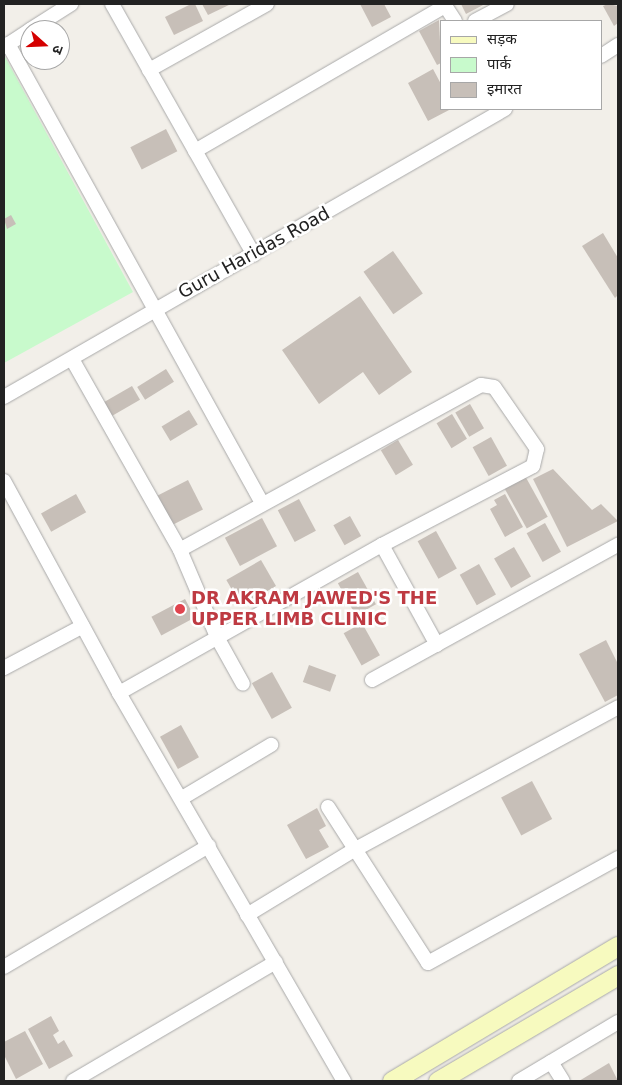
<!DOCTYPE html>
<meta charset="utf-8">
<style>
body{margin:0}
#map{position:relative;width:622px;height:1085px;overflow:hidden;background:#f2efe9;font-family:"DejaVu Sans","Noto Sans Devanagari",sans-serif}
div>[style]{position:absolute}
.park>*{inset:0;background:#c8facc}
.building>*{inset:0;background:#c7bfb8;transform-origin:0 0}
.roads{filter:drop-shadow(0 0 1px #a9a9a9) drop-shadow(0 0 1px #a9a9a9)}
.street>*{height:14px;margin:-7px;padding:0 7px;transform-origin:7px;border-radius:7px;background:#fff}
.secondary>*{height:19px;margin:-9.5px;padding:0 9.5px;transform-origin:9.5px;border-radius:9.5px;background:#f7fabf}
.dots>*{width:14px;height:14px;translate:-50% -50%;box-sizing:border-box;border:2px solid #fff;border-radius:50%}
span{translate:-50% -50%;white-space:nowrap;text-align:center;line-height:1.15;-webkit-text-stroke:5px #fff;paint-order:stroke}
.street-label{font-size:18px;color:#222}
.health-label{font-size:18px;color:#be3a42;font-weight:700}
.left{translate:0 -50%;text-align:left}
.frame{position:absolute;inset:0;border:5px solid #222;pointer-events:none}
.legend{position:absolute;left:440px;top:20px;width:162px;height:90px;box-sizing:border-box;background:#fff;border:1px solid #a7a7a7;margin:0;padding:6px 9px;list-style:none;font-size:15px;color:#222}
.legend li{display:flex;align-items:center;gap:10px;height:25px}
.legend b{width:25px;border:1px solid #a7a7a7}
.north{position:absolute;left:20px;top:20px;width:50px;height:50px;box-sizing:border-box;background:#fff;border:1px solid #a7a7a7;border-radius:50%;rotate:110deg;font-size:14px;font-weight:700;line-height:20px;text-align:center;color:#222}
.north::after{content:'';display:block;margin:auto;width:18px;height:22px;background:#d40000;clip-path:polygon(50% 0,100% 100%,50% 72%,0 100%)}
</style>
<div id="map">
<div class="park">
<div style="clip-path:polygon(4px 55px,133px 292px,4px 363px)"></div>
</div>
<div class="building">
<div style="clip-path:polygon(191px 4px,195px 4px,203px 21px,174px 35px,165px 17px)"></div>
<div style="clip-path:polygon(202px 4px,231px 4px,208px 15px)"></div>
<div style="clip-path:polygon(360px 4px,384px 4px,391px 17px,372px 27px)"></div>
<div style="clip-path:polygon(461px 4px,485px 4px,466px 14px)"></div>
<div style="clip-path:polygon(608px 4px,618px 6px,618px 23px,614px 26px,603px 6px)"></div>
<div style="clip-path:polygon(439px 20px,441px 63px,437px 65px,419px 31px)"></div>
<div style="clip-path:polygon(433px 69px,441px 84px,441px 109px,451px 109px,428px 121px,408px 83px)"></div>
<div style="left:166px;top:129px;width:25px;height:40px;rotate:63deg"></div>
<div style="clip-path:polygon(11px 215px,16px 224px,7px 229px,4px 219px)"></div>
<div style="clip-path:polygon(603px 233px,618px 258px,618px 295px,615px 298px,582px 246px)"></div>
<div style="left:393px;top:251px;width:52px;height:36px;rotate:55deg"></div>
<div style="clip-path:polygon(360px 296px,412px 372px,379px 395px,363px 372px,319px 404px,282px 350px)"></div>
<div style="left:166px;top:369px;width:15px;height:34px;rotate:58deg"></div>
<div style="left:132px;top:386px;width:16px;height:33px;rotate:60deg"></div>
<div style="left:470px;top:404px;width:28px;height:17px;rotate:60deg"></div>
<div style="left:189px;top:410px;width:17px;height:32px;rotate:59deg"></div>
<div style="left:452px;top:414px;width:29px;height:18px;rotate:59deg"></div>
<div style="left:491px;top:437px;width:33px;height:21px;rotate:61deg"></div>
<div style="left:398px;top:440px;width:29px;height:20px;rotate:59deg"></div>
<div style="clip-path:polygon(553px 469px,592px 510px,601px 504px,618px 521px,567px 547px,533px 479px)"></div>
<div style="left:524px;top:474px;width:49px;height:24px;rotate:61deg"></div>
<div style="left:188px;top:480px;width:33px;height:34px;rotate:63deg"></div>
<div style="left:76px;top:494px;width:21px;height:40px;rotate:61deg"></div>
<div style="clip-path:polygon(505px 494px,523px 527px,505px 537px,490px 509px,497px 505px,494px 500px)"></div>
<div style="left:299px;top:499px;width:36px;height:24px;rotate:62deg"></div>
<div style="left:350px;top:516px;width:23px;height:19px;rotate:61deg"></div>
<div style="left:262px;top:518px;width:32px;height:42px;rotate:62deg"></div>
<div style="left:545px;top:523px;width:33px;height:21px;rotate:61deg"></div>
<div style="left:436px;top:531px;width:43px;height:21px;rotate:61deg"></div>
<div style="left:514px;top:547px;width:34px;height:23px;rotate:60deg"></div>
<div style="left:261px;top:560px;width:30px;height:40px;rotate:60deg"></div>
<div style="left:479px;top:564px;width:35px;height:22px;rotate:61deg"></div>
<div style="left:358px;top:572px;width:37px;height:23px;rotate:61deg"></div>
<div style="left:185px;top:599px;width:21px;height:38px;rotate:62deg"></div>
<div style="left:362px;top:623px;width:37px;height:21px;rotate:61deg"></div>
<div style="clip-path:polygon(606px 640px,618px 664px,618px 695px,605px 702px,579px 654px)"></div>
<div style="left:309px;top:665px;width:29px;height:18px;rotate:20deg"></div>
<div style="left:272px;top:672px;width:41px;height:23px;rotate:61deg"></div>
<div style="left:181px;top:725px;width:37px;height:24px;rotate:61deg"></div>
<div style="left:532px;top:781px;width:43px;height:35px;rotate:62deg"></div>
<div style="clip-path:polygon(317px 808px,326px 826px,319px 830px,329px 847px,306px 859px,287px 825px)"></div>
<div style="clip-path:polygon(51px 1016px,59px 1031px,53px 1035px,58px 1044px,64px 1040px,73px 1056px,49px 1069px,28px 1029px)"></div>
<div style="clip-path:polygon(25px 1031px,43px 1064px,16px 1079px,4px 1055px,4px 1042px)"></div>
<div style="clip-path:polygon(609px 1063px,618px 1081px,579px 1081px)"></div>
</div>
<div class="roads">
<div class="street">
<div style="left:112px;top:4px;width:288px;rotate:60.5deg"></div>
<div style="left:444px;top:4px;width:20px;rotate:57deg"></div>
<div style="left:475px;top:21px;width:36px;rotate:-28deg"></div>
<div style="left:30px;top:30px;width:49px;rotate:-32.4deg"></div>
<div style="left:8px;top:44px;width:525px;rotate:61.04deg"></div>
<div style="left:4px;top:47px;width:31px;rotate:-33deg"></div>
<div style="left:601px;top:56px;width:20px;rotate:-33deg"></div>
<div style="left:149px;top:70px;width:135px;rotate:-29.2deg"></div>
<div style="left:195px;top:151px;width:289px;rotate:-30.1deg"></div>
<div style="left:72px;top:359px;width:219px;rotate:60.5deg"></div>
<div style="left:180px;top:550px;width:97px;rotate:66.9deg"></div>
<div style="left:218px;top:639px;width:51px;rotate:60.9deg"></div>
<div style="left:4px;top:397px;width:578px;rotate:-29.89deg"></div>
<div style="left:4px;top:481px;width:241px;rotate:61.5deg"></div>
<div style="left:119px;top:693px;width:449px;rotate:59.9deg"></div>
<div style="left:382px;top:545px;width:114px;rotate:61.2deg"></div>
<div style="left:4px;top:668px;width:89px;rotate:-28deg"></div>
<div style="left:372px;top:680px;width:281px;rotate:-28.8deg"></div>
<div style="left:119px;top:693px;width:302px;rotate:-29.4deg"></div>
<div style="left:382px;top:545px;width:170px;rotate:-27.6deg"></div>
<div style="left:533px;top:466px;width:17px;rotate:-77deg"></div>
<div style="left:537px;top:449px;width:75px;rotate:-124.7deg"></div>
<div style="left:494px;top:387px;width:13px;rotate:-171deg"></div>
<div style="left:481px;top:385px;width:343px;rotate:151.3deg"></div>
<div style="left:182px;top:798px;width:104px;rotate:-30.8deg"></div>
<div style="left:328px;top:807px;width:185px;rotate:57.3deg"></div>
<div style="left:428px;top:963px;width:217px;rotate:-28.9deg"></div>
<div style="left:247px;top:915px;width:125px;rotate:-31.3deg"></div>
<div style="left:354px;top:850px;width:300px;rotate:-28.4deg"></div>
<div style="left:4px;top:967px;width:238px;rotate:-30.6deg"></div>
<div style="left:551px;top:1062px;width:22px;rotate:58deg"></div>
<div style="left:73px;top:1081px;width:235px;rotate:-30.4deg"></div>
<div style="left:519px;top:1081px;width:115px;rotate:-30.8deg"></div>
</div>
<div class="secondary">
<div style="left:392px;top:1081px;width:263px;rotate:-30.9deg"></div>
<div style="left:438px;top:1081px;width:209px;rotate:-30.5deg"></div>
</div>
</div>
<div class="dots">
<div style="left:180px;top:609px;background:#e0444e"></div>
</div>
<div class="street-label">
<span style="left:254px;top:253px;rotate:-29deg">Guru Haridas Road</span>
</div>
<div class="health-label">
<span class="left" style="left:191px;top:609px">DR AKRAM JAWED'S THE<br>UPPER LIMB CLINIC</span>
</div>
<div class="frame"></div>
<ul class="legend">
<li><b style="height:6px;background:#f7fabf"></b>सड़क</li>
<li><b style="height:14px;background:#c8facc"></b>पार्क</li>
<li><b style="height:14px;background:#c7bfb8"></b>इमारत</li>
</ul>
<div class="north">उ</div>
</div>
